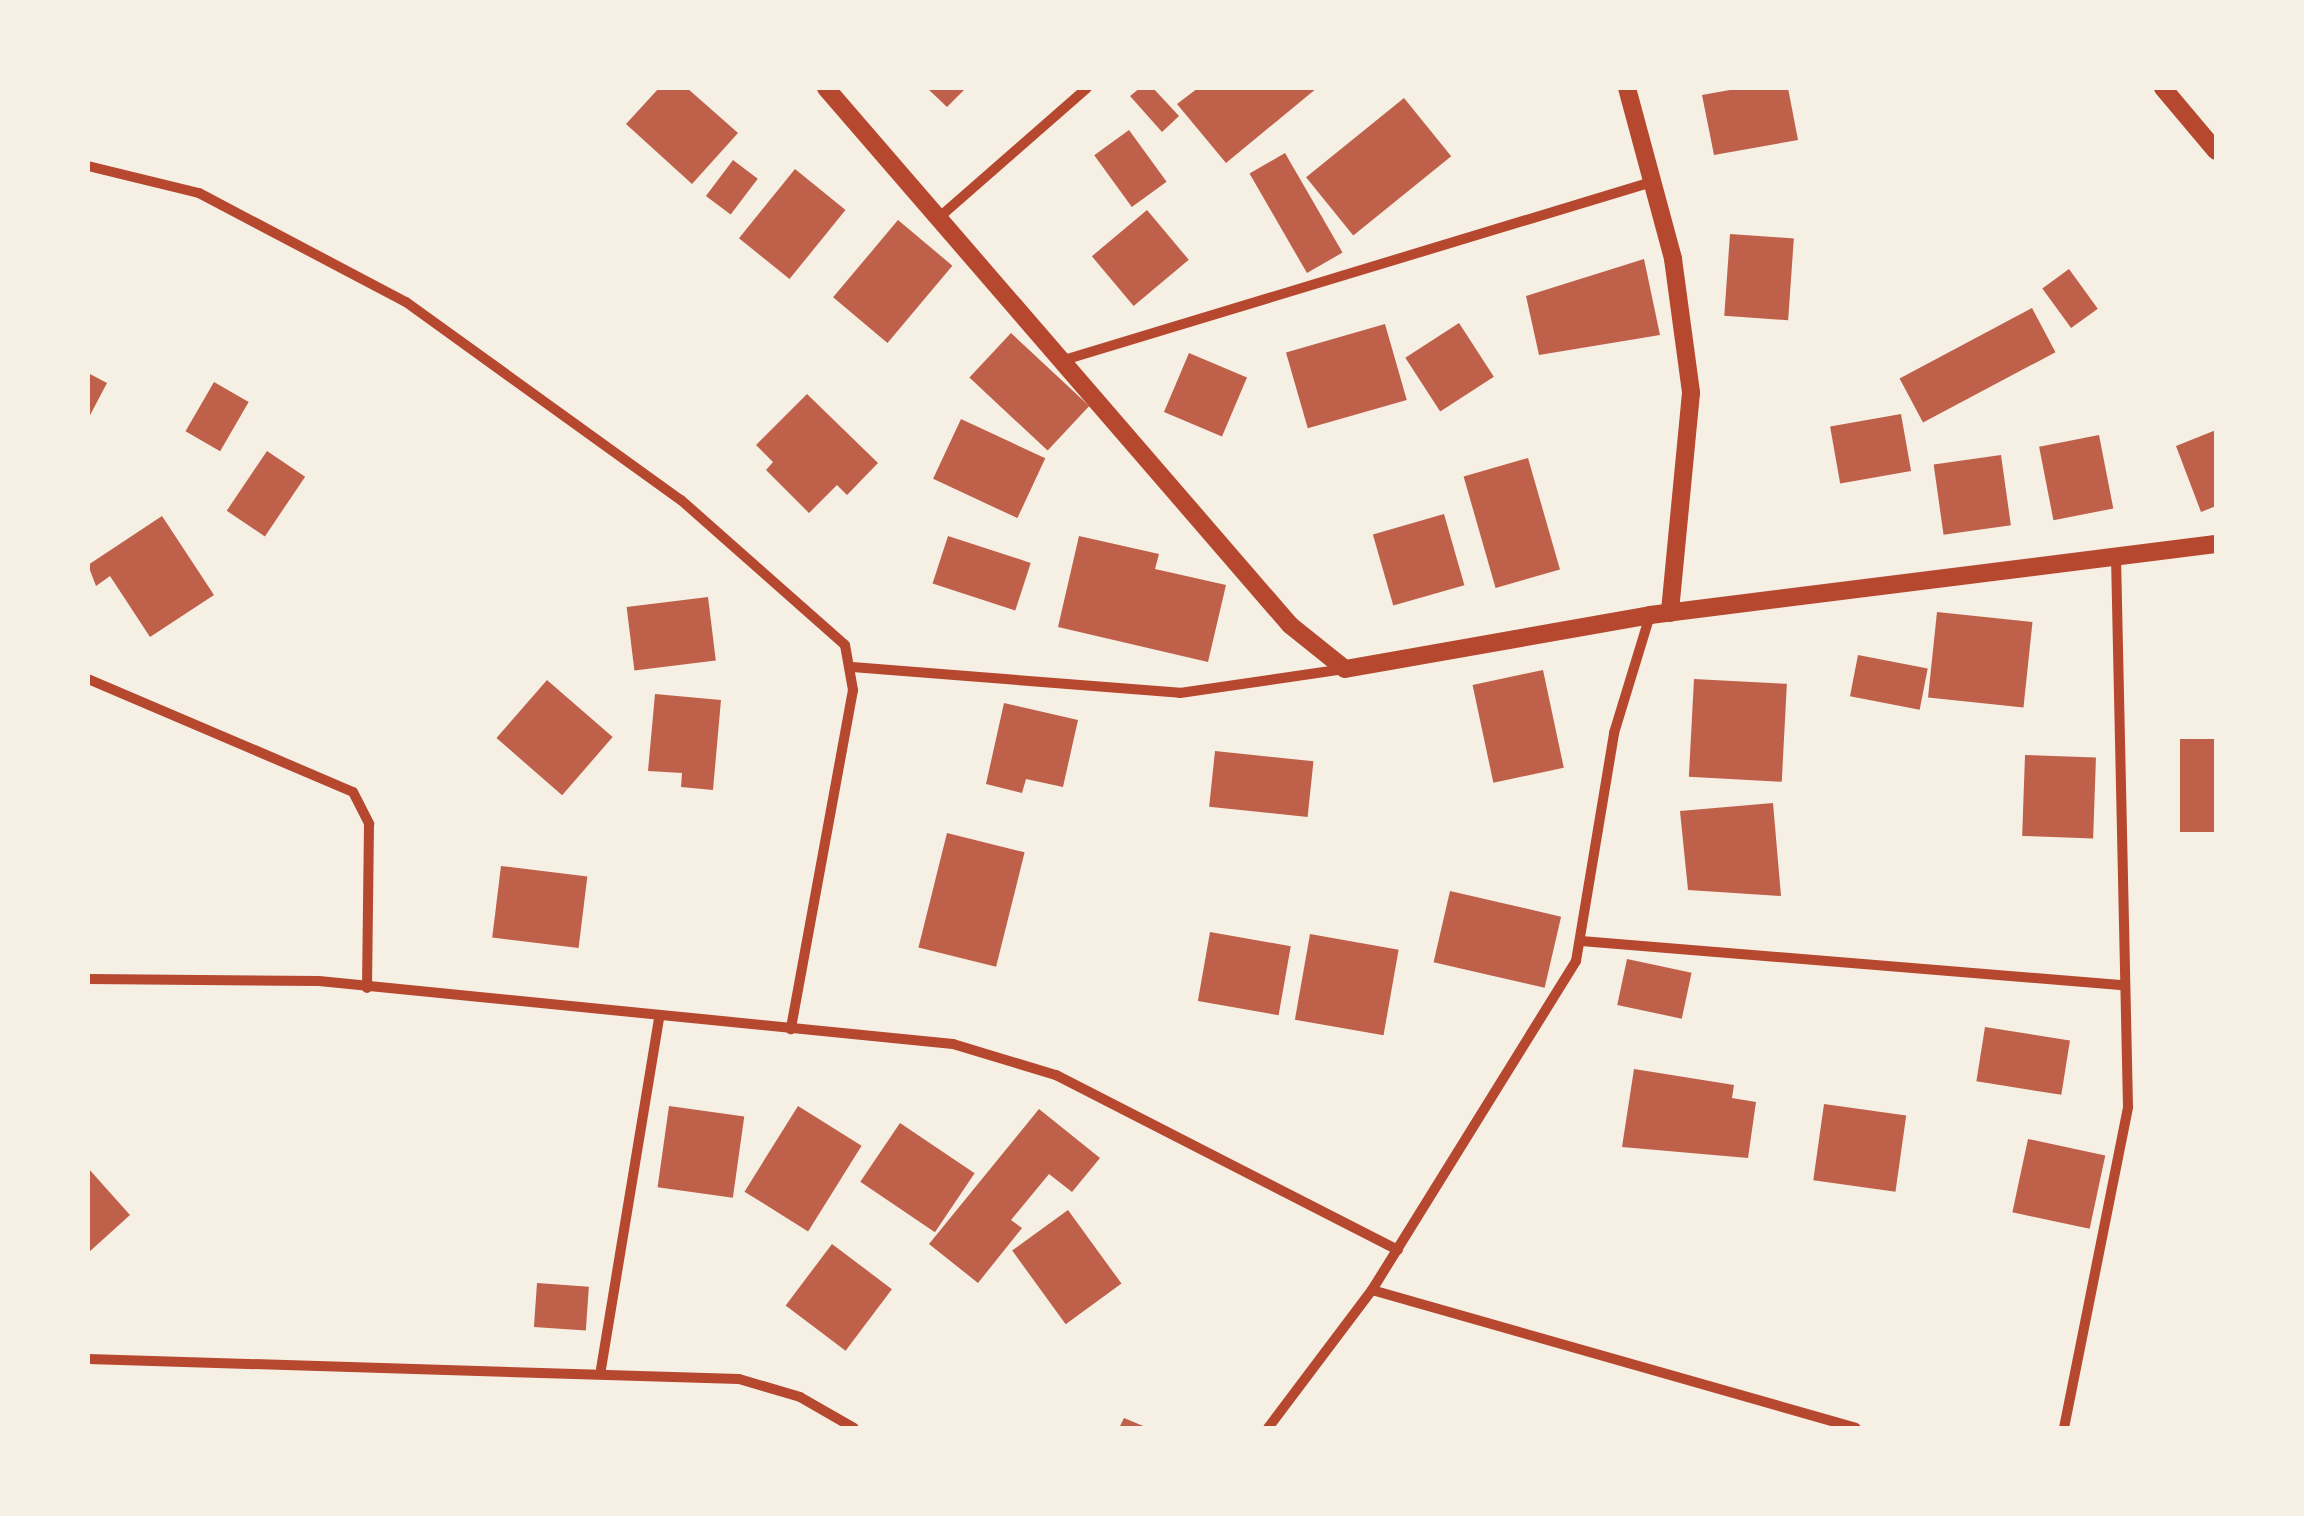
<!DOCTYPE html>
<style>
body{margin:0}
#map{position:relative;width:2304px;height:1516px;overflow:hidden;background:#f6efe4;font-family:"Crimson Pro",serif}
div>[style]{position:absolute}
.building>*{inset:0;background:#bf614a;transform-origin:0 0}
.minor>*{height:10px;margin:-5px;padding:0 5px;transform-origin:5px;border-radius:5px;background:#b5482f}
.tertiary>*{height:18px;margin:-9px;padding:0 9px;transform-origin:9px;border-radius:9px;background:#b5482f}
span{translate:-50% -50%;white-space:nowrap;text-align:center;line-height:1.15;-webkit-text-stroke:9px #f6efe4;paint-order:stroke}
.frame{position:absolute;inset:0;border:90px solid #f6efe4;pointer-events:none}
</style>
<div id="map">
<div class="building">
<div style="clip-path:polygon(659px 88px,687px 88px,738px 133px,692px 184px,626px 124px)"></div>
<div style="clip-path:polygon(927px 88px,966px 88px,947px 107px)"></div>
<div style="clip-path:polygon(1140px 88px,1153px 88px,1179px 116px,1162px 132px,1130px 96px)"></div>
<div style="clip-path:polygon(1198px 88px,1317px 88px,1226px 163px,1177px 104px)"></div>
<div style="clip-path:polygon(1741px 88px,1788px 88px,1798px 140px,1714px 155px,1702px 95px)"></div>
<div style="left:1404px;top:98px;width:75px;height:126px;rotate:51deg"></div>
<div style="left:1129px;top:130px;width:64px;height:43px;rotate:54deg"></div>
<div style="left:1285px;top:153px;width:115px;height:41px;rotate:60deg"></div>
<div style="left:733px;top:160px;width:31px;height:45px;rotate:37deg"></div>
<div style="left:795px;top:169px;width:65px;height:89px;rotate:39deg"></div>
<div style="left:1147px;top:210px;width:65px;height:72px;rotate:50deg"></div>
<div style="left:898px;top:220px;width:71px;height:101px;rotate:40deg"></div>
<div style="left:1730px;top:234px;width:64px;height:82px;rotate:4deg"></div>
<div style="clip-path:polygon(1644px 259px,1660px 335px,1539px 355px,1526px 296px)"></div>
<div style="left:2069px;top:269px;width:49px;height:33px;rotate:54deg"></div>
<div style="left:2032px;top:308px;width:50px;height:150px;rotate:62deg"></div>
<div style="left:1459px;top:323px;width:64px;height:64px;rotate:57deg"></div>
<div style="left:1385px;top:324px;width:79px;height:103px;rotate:74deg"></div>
<div style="left:1011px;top:333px;width:107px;height:61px;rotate:43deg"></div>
<div style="left:1189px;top:353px;width:63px;height:64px;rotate:23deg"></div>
<div style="clip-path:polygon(88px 373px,107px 383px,88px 419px)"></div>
<div style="left:214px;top:382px;width:40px;height:57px;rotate:30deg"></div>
<div style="clip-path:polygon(807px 394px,878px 463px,847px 495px,837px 485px,809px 513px,766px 470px,773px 462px,756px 445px)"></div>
<div style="left:1901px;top:414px;width:58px;height:72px;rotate:80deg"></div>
<div style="left:961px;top:419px;width:93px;height:66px;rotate:25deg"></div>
<div style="clip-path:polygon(2216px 430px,2216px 506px,2201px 512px,2176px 446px)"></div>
<div style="left:2099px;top:435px;width:75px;height:61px;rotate:79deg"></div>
<div style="left:267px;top:451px;width:46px;height:72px;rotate:34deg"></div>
<div style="left:2001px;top:455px;width:71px;height:68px;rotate:82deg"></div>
<div style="left:1528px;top:458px;width:116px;height:67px;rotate:74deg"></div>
<div style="left:1444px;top:514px;width:74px;height:74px;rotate:74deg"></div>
<div style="clip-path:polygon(162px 516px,214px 595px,150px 637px,110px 576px,96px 586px,88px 565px)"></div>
<div style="left:948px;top:536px;width:87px;height:50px;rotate:18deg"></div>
<div style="clip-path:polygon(1079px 536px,1159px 554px,1155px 569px,1226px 585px,1208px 662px,1058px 627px)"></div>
<div style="left:708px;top:597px;width:64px;height:82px;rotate:83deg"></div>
<div style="left:1937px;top:612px;width:96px;height:86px;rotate:6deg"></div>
<div style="left:1858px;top:655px;width:71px;height:42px;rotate:11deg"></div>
<div style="left:1543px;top:670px;width:100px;height:72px;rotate:78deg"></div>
<div style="left:1694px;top:679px;width:93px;height:98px;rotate:3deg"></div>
<div style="left:547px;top:680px;width:87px;height:77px;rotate:41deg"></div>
<div style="clip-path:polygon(655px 694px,721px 700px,713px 790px,681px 787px,682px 773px,648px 771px)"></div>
<div style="clip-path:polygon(1004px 703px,1078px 720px,1063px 787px,1026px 779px,1022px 793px,986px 784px)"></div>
<div style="left:2216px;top:739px;width:93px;height:36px;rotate:90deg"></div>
<div style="left:1215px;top:751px;width:99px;height:56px;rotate:6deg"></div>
<div style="left:2025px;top:755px;width:71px;height:81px;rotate:2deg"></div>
<div style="clip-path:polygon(1773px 803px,1781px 896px,1688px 890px,1680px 811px)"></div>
<div style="left:947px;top:833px;width:80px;height:118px;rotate:14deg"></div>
<div style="left:501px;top:866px;width:87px;height:72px;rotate:7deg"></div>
<div style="left:1450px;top:891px;width:114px;height:73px;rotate:13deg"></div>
<div style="left:1210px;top:932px;width:82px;height:70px;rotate:10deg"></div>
<div style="left:1310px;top:934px;width:90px;height:87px;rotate:10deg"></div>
<div style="left:1627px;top:959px;width:66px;height:47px;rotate:12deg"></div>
<div style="left:1985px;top:1027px;width:86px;height:55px;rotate:9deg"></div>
<div style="clip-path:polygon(1634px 1069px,1734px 1085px,1732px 1098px,1756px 1102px,1748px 1158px,1622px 1147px)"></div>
<div style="left:1824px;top:1104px;width:83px;height:77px;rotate:8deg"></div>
<div style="left:669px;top:1106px;width:76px;height:82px;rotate:8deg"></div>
<div style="left:798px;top:1106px;width:75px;height:101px;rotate:32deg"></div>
<div style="clip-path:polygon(1039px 1109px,1100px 1158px,1072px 1192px,1049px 1174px,1011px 1220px,1022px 1228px,978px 1283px,929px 1244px)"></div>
<div style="left:900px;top:1123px;width:90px;height:71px;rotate:34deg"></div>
<div style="left:2028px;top:1139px;width:79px;height:75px;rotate:12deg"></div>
<div style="clip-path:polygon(88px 1168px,130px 1215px,88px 1253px)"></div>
<div style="left:1068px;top:1210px;width:91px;height:69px;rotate:54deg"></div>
<div style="left:832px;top:1244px;width:75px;height:77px;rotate:37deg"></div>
<div style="left:537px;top:1283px;width:52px;height:44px;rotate:4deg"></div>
<div style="clip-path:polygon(1124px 1418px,1148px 1428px,1119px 1428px)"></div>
</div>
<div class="minor">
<div style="left:88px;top:166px;width:114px;rotate:13.7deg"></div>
<div style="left:199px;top:193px;width:234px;rotate:27.8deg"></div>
<div style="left:406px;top:302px;width:339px;rotate:35.8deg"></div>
<div style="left:681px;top:500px;width:219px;rotate:41.5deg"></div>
<div style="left:845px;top:645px;width:46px;rotate:79.9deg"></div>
<div style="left:853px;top:690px;width:345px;rotate:100.4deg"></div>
<div style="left:943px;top:214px;width:191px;rotate:-41.2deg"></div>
<div style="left:1064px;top:360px;width:618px;rotate:-16.85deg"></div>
<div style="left:852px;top:667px;width:329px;rotate:4.5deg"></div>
<div style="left:1180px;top:693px;width:166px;rotate:-8.3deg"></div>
<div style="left:88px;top:679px;width:288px;rotate:23.1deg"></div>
<div style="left:353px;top:792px;width:36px;rotate:63deg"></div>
<div style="left:369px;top:824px;width:164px;rotate:90.7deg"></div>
<div style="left:1581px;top:941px;width:541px;rotate:4.67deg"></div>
<div style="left:88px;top:979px;width:231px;rotate:0.5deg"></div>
<div style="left:319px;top:981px;width:637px;rotate:5.67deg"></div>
<div style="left:953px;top:1044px;width:108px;rotate:16.8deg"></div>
<div style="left:1056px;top:1075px;width:384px;rotate:27.1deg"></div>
<div style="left:1372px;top:1290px;width:503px;rotate:15.91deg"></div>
<div style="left:88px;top:1359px;width:651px;rotate:1.76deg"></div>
<div style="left:739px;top:1379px;width:64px;rotate:16.4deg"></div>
<div style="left:800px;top:1397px;width:62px;rotate:29.9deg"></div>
<div style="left:601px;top:1369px;width:354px;rotate:-80.6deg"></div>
<div style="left:1268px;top:1428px;width:173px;rotate:-53deg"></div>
<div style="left:1372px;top:1290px;width:387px;rotate:-58.2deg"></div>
<div style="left:1576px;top:961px;width:231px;rotate:-80.5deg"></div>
<div style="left:1614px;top:733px;width:123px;rotate:-73deg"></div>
<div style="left:2064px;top:1428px;width:327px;rotate:-78.7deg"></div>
<div style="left:2128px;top:1107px;width:549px;rotate:-91.25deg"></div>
</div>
<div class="tertiary">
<div style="left:826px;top:88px;width:710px;rotate:49.17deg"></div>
<div style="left:1290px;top:625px;width:70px;rotate:38.7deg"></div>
<div style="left:1345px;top:669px;width:310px;rotate:-10deg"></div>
<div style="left:1650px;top:615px;width:570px;rotate:-7.15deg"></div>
<div style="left:1627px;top:88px;width:177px;rotate:74.9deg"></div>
<div style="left:1673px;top:259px;width:135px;rotate:82.3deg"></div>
<div style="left:1691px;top:393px;width:221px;rotate:95.5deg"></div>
<div style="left:2163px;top:88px;width:82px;rotate:49.9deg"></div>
</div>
<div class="frame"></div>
</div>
